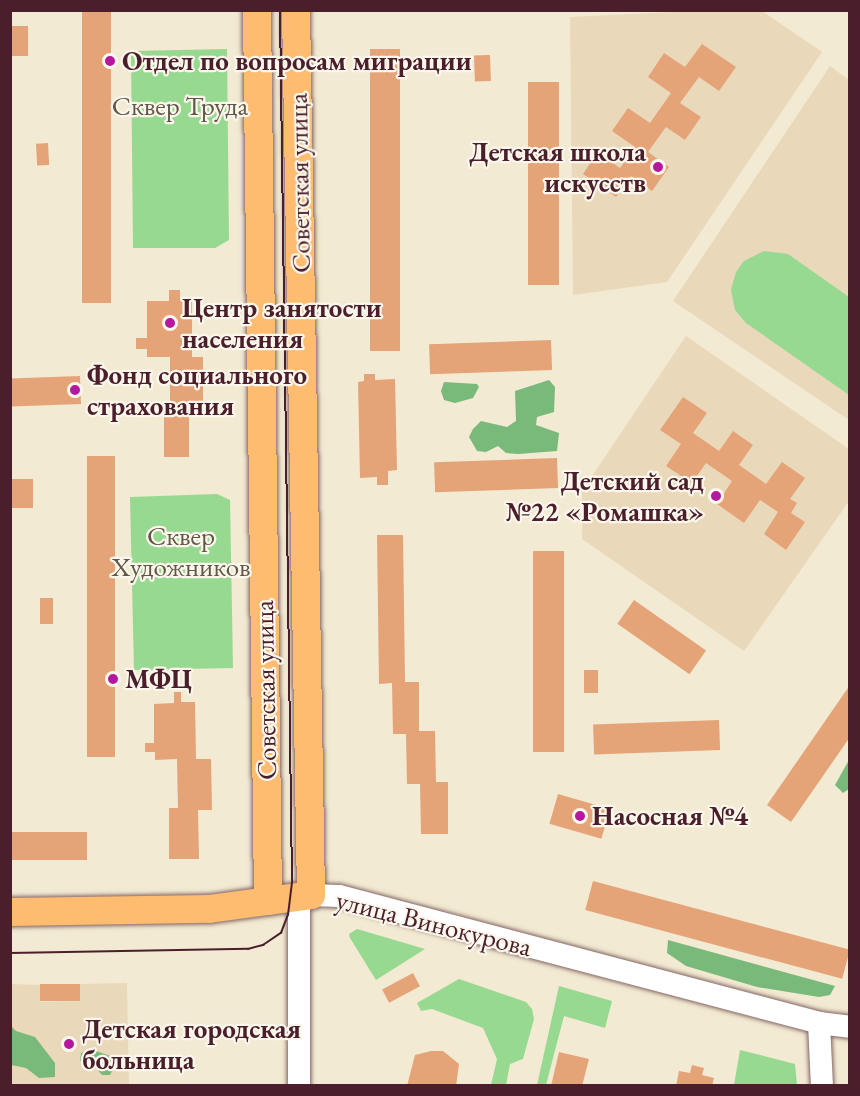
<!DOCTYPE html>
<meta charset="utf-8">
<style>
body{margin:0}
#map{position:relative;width:860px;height:1096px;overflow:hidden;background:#f2ead2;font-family:"EB Garamond",serif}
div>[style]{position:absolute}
.built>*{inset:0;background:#ead8ba}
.green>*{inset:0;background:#97d990}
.forest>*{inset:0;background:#79b97a}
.building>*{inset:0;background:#e5a378;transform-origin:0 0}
.roads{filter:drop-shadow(0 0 2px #856665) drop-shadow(0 0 2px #856665)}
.minor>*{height:22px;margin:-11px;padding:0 11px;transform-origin:11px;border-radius:11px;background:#fff}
.major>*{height:28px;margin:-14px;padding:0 14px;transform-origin:14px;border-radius:14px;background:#fdbc6f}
.tram>*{height:1.5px;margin:-0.75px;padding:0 0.75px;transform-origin:0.75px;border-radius:0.75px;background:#4a1f2b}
.dots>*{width:16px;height:16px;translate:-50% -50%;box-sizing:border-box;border:3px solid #fbf7ec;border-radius:50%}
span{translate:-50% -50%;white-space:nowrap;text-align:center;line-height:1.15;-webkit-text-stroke:4.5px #fbf7ec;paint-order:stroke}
.poi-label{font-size:27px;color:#4a1f2b;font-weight:700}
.left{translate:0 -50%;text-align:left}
.right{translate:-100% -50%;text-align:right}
.park-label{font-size:27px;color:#615749}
.street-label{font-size:27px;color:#4a1f2b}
.frame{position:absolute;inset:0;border:12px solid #4a1f2b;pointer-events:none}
</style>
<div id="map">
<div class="built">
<div style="clip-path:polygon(695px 11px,762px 11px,822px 52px,667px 282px,573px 295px,570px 17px)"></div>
<div style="clip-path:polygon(830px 66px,849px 80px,849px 420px,673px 301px)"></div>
<div style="clip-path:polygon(686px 336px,849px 449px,849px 501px,744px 651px,582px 539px,582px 491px)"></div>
<div style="clip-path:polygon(127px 983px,129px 1085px,11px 1086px,11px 984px,40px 985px,41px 1002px,80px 1001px,80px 984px)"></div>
</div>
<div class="green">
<div style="clip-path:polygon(227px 49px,229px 240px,215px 248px,133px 248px,131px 51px)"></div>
<div style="clip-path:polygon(764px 251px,788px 254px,849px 297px,849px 395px,746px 323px,735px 310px,731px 290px,736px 272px,744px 261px)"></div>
<div style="clip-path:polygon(217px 494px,230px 500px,233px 668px,134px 670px,130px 497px)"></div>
<div style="clip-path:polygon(357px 929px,425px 949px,376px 980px,350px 938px,349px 934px)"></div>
<div style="clip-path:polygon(459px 979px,526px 1002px,532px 1009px,534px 1019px,523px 1059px,510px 1064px,506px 1085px,491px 1085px,497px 1059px,483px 1028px,432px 1009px,421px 1011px,417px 1003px)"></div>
<div style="clip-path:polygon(559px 986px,612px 1001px,605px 1028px,564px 1016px,546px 1085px,537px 1085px)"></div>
<div style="clip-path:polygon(740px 1050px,795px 1064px,797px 1085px,734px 1085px)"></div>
</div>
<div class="forest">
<div style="clip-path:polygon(549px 380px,555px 387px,554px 412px,537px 417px,536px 425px,559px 433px,557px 451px,518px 454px,506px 453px,498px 446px,486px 452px,477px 451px,469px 437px,473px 429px,481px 421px,507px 427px,516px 421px,515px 391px)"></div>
<div style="clip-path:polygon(444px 382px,477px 384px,479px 387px,473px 398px,455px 403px,444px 400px,441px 391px)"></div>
<div style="clip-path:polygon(849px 760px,849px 789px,843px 793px,835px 785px)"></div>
<div style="clip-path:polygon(668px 940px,835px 986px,830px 995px,819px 997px,757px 987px,686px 966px,667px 953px)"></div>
<div style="clip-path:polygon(10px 1025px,16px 1031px,35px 1037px,55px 1063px,55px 1077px,39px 1078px,26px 1068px,11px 1065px)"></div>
<div style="clip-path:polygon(90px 1049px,113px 1057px,115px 1066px,110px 1075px,102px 1075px,94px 1066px,80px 1061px,81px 1053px)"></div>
</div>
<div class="building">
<div style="left:82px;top:10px;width:29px;height:293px"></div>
<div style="left:10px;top:26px;width:18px;height:30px"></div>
<div style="clip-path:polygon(702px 44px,736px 67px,719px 91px,699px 77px,680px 103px,701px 117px,685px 140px,666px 127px,648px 152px,669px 167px,652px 191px,631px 176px,616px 197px,583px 174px,597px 153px,620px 168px,635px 147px,612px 131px,628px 108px,650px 123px,671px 93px,648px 77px,664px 53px,685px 67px)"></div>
<div style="left:370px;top:49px;width:30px;height:302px"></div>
<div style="left:490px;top:55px;width:26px;height:16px;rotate:88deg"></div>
<div style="left:528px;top:82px;width:31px;height:203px"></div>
<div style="left:48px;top:143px;width:22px;height:12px;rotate:87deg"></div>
<div style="clip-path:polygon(169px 290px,180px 290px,180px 301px,192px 301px,192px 357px,203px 357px,203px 406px,189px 406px,189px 457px,164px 457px,164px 406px,170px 406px,170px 357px,147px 357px,147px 349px,136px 349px,136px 338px,147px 338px,147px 301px,169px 301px)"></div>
<div style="left:551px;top:340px;width:30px;height:122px;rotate:88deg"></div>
<div style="clip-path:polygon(364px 374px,375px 374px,375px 380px,395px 379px,397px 470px,388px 471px,388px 485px,377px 485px,377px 477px,360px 478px,358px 382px,364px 381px)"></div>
<div style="left:80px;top:376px;width:28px;height:70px;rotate:88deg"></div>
<div style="clip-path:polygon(683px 397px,707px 413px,693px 433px,719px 451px,733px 431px,753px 445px,739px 465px,766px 484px,782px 462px,805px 478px,790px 499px,797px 503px,791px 513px,805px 522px,786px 550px,764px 534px,778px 512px,760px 500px,744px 523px,717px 504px,732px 481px,706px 463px,692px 483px,666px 466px,681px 444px,660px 430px)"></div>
<div style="left:115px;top:456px;width:301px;height:28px;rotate:90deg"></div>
<div style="left:557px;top:458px;width:30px;height:123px;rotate:88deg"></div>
<div style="left:10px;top:479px;width:23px;height:29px"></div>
<div style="clip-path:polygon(377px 535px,403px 535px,405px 682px,419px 682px,419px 731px,435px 731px,436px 782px,448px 782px,448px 834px,421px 834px,420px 784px,407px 784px,406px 734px,393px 734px,392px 683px,379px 684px)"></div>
<div style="left:533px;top:551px;width:31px;height:201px"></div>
<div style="left:53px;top:598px;width:26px;height:13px;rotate:90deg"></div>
<div style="left:634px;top:600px;width:88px;height:29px;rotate:35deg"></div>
<div style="left:584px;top:670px;width:14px;height:23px"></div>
<div style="clip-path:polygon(850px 685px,850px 737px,791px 822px,767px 805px)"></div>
<div style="clip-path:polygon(174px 692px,181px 692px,181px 702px,195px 702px,196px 759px,211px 759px,212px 810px,198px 810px,199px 859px,169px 859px,169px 808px,178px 808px,177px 759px,155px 760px,155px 752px,145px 752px,145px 743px,154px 743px,154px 704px,174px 703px)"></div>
<div style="left:719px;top:720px;width:30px;height:126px;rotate:88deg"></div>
<div style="left:558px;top:794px;width:54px;height:31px;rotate:16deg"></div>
<div style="left:87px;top:832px;width:28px;height:77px;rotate:90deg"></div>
<div style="left:593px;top:881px;width:266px;height:30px;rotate:15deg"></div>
<div style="left:413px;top:973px;width:15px;height:35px;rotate:62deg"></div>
<div style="left:80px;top:984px;width:17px;height:40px;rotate:90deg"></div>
<div style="clip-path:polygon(431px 1051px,443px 1051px,459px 1064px,456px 1086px,407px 1086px,415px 1055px)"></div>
<div style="clip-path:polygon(559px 1052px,589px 1059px,582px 1086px,551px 1086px)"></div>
<div style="clip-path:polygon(692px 1065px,704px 1068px,702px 1075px,714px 1078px,712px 1086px,676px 1086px,679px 1071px,690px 1073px)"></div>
</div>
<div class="roads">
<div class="minor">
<div style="left:311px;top:895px;width:28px;rotate:2deg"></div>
<div style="left:339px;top:896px;width:497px;rotate:14.8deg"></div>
<div style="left:819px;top:1023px;width:31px;rotate:7deg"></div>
<div style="left:299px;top:897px;width:189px;rotate:90deg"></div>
<div style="left:819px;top:1023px;width:63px;rotate:87.3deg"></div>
</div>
<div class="major">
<div style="left:257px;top:10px;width:891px;rotate:89.29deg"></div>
<div style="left:10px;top:912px;width:199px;rotate:-0.9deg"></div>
<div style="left:209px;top:909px;width:103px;rotate:-7.8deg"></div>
<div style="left:311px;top:895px;width:885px;rotate:-90.97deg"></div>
</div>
</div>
<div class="tram">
<div style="left:10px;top:953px;width:238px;rotate:-1deg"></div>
<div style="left:248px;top:949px;width:16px;rotate:-15deg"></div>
<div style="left:263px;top:945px;width:22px;rotate:-34deg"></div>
<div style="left:281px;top:933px;width:19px;rotate:-69deg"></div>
<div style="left:288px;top:915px;width:34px;rotate:-83deg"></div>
<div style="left:292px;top:881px;width:871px;rotate:-90.79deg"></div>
</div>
<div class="dots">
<div style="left:110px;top:61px;background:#b5179e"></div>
<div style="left:658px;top:167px;background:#b5179e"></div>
<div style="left:170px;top:323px;background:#b5179e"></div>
<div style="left:75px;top:390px;background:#b5179e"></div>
<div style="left:716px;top:496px;background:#b5179e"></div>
<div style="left:113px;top:679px;background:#b5179e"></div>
<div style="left:580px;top:816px;background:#b5179e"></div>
<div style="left:69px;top:1044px;background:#b5179e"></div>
</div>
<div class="poi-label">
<span class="left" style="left:122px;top:61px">Отдел по вопросам миграции</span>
<span class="right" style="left:646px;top:167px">Детская школа<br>искусств</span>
<span class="left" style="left:182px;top:323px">Центр занятости<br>населения</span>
<span class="left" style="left:87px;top:390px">Фонд социального<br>страхования</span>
<span class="right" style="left:704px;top:496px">Детский сад<br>№22 «Ромашка»</span>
<span class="left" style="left:125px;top:679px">МФЦ</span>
<span class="left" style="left:592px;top:816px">Насосная №4</span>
<span class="left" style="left:82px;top:1044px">Детская городская<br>больница</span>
</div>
<div class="park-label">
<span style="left:180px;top:106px">Сквер Труда</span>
<span style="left:181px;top:551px">Сквер<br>Художников</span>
</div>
<div class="street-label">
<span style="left:299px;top:183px;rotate:-91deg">Советская улица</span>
<span style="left:265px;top:690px;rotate:-91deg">Советская улица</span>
<span style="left:434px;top:923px;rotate:14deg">улица Винокурова</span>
</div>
<div class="frame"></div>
</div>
